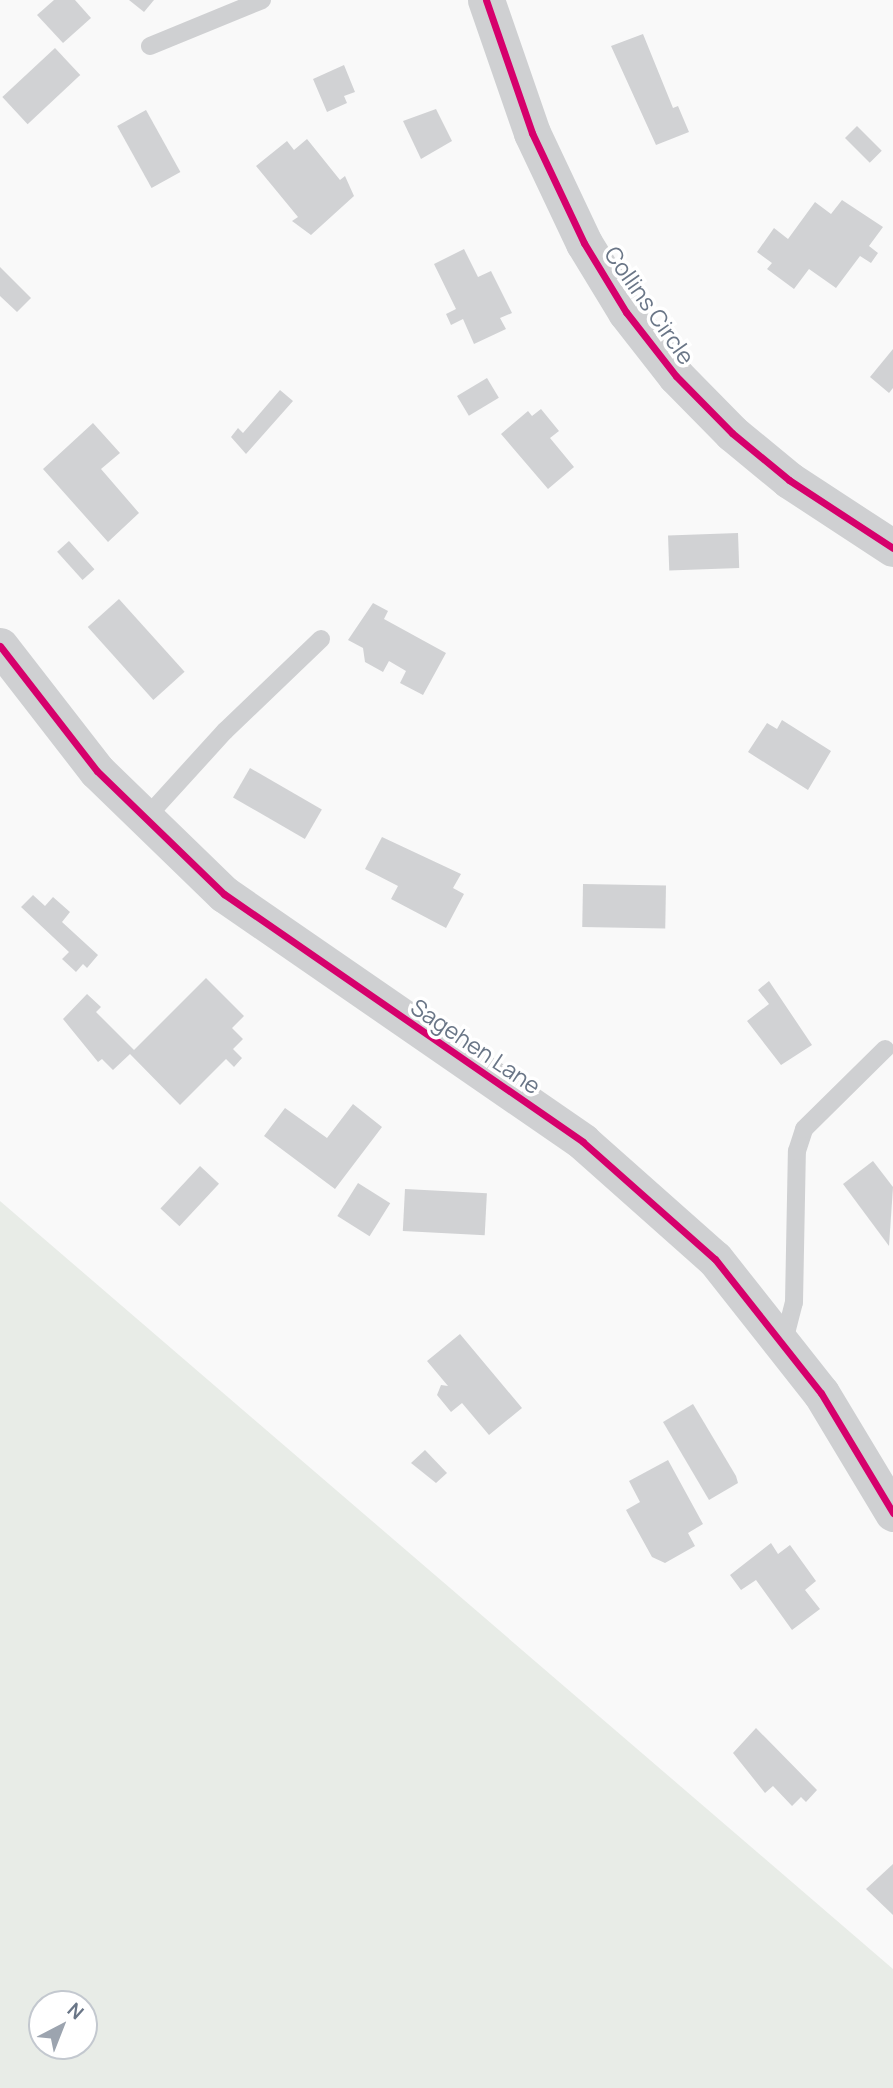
<!DOCTYPE html>
<style>
body{margin:0}
#map{position:relative;width:893px;height:2088px;overflow:hidden;background:#f9f9f9;font-family:Manrope,sans-serif}
div>[style]{position:absolute}
.green>*{inset:0;background:#e8ece7}
.building>*{inset:0;background:#d1d2d4;transform-origin:0 0}
.lane>*{height:18px;margin:-9px;padding:0 9px;transform-origin:9px;border-radius:9px;background:#cfd0d2}
.street>*{height:37px;margin:-18.5px;padding:0 18.5px;transform-origin:18.5px;border-radius:18.5px;background:#cfd0d2}
.cycleway>*{height:7px;margin:-3.5px;padding:0 3.5px;transform-origin:3.5px;border-radius:3.5px;background:#d6006c}
span{translate:-50% -50%;white-space:nowrap;text-align:center;line-height:1.15;-webkit-text-stroke:7px #fff;paint-order:stroke}
.street-label{font-size:23px;color:#6a7687}
.north{position:absolute;left:28px;top:1990px;width:70px;height:70px;box-sizing:border-box;background:#fff;border:2px solid #c3c8cf;border-radius:50%;rotate:42deg;font-size:19px;font-weight:700;line-height:28px;text-align:center;color:#6a7687}
.north::after{content:'';display:block;margin:auto;width:24px;height:32px;background:#9ca4af;clip-path:polygon(50% 0,100% 100%,50% 72%,0 100%)}
</style>
<div id="map">
<div class="green">
<div style="clip-path:polygon(evenodd,0 1201px,893px 1969px,893px 2088px,0 2088px,0 1201px,42px 2004px,84px 2004px,84px 2046px,42px 2046px,42px 2004px)"></div>
</div>
<div class="building">
<div style="clip-path:polygon(54px 0,75px 0,91px 18px,63px 43px,37px 15px)"></div>
<div style="clip-path:polygon(129px 0,154px 0,144px 12px)"></div>
<div style="clip-path:polygon(643px 34px,673px 108px,678px 106px,689px 132px,656px 145px,611px 46px)"></div>
<div style="left:55px;top:48px;width:37px;height:72px;rotate:47deg"></div>
<div style="clip-path:polygon(344px 65px,355px 92px,344px 96px,347px 103px,327px 112px,313px 79px)"></div>
<div style="clip-path:polygon(436px 109px,452px 141px,421px 159px,403px 121px)"></div>
<div style="left:146px;top:110px;width:71px;height:33px;rotate:61deg"></div>
<div style="left:857px;top:126px;width:35px;height:17px;rotate:45deg"></div>
<div style="clip-path:polygon(307px 139px,340px 180px,345px 176px,354px 196px,311px 235px,292px 221px,298px 217px,256px 166px,287px 141px,294px 150px)"></div>
<div style="clip-path:polygon(842px 200px,883px 227px,869px 246px,878px 253px,871px 263px,860px 256px,836px 288px,809px 269px,794px 289px,767px 269px,772px 263px,757px 252px,774px 228px,788px 239px,815px 202px,831px 214px)"></div>
<div style="clip-path:polygon(464px 249px,478px 277px,491px 271px,512px 313px,500px 318px,506px 329px,474px 344px,463px 319px,451px 325px,446px 314px,456px 309px,434px 264px)"></div>
<div style="clip-path:polygon(0 267px,31px 298px,17px 312px,0 296px)"></div>
<div style="clip-path:polygon(893px 349px,893px 388px,889px 393px,870px 377px)"></div>
<div style="left:487px;top:378px;width:23px;height:35px;rotate:59deg"></div>
<div style="clip-path:polygon(280px 390px,293px 401px,246px 454px,231px 437px,238px 428px,243px 433px)"></div>
<div style="clip-path:polygon(541px 409px,559px 431px,550px 438px,574px 467px,548px 489px,501px 434px,528px 411px,532px 416px)"></div>
<div style="clip-path:polygon(93px 423px,120px 453px,101px 469px,139px 513px,108px 542px,43px 469px)"></div>
<div style="left:738px;top:533px;width:35px;height:70px;rotate:88deg"></div>
<div style="left:69px;top:541px;width:38px;height:16px;rotate:48deg"></div>
<div style="left:119px;top:599px;width:98px;height:42px;rotate:48deg"></div>
<div style="clip-path:polygon(373px 603px,388px 611px,384px 619px,446px 653px,423px 695px,400px 683px,406px 671px,389px 661px,383px 672px,365px 662px,363px 648px,348px 640px)"></div>
<div style="clip-path:polygon(782px 720px,831px 751px,808px 790px,748px 752px,767px 723px,777px 729px)"></div>
<div style="left:250px;top:768px;width:83px;height:34px;rotate:30deg"></div>
<div style="clip-path:polygon(382px 837px,461px 874px,453px 888px,464px 894px,446px 928px,391px 899px,398px 886px,365px 869px)"></div>
<div style="left:583px;top:884px;width:83px;height:43px;rotate:1deg"></div>
<div style="clip-path:polygon(33px 895px,45px 906px,53px 897px,70px 912px,62px 922px,98px 955px,87px 968px,83px 964px,76px 972px,62px 959px,69px 952px,21px 907px)"></div>
<div style="clip-path:polygon(206px 978px,244px 1016px,232px 1028px,243px 1039px,233px 1049px,242px 1058px,234px 1067px,226px 1059px,180px 1105px,130px 1054px,113px 1070px,102px 1059px,98px 1062px,63px 1019px,87px 994px,101px 1007px,96px 1012px,134px 1050px)"></div>
<div style="clip-path:polygon(769px 981px,812px 1045px,781px 1065px,747px 1021px,769px 1004px,758px 990px)"></div>
<div style="clip-path:polygon(353px 1104px,382px 1127px,335px 1189px,264px 1136px,285px 1108px,327px 1138px)"></div>
<div style="clip-path:polygon(873px 1161px,893px 1187px,889px 1246px,843px 1184px)"></div>
<div style="left:200px;top:1166px;width:26px;height:58px;rotate:43deg"></div>
<div style="left:358px;top:1183px;width:38px;height:39px;rotate:32deg"></div>
<div style="left:405px;top:1189px;width:82px;height:42px;rotate:3deg"></div>
<div style="clip-path:polygon(460px 1334px,522px 1408px,489px 1435px,462px 1403px,451px 1412px,437px 1395px,441px 1385px,448px 1386px,427px 1361px)"></div>
<div style="clip-path:polygon(693px 1404px,736px 1476px,738px 1483px,709px 1500px,663px 1422px)"></div>
<div style="clip-path:polygon(425px 1450px,447px 1473px,436px 1483px,411px 1463px)"></div>
<div style="clip-path:polygon(668px 1460px,703px 1524px,688px 1533px,695px 1546px,665px 1563px,652px 1557px,626px 1510px,640px 1502px,629px 1481px)"></div>
<div style="clip-path:polygon(771px 1543px,778px 1554px,790px 1545px,816px 1581px,805px 1590px,820px 1609px,792px 1630px,756px 1580px,741px 1590px,730px 1575px)"></div>
<div style="clip-path:polygon(756px 1728px,817px 1790px,806px 1802px,801px 1797px,792px 1806px,773px 1786px,765px 1793px,733px 1753px)"></div>
<div style="clip-path:polygon(893px 1864px,893px 1915px,866px 1889px)"></div>
</div>
<div class="lane">
<div style="left:150px;top:46px;width:121px;rotate:-22.3deg"></div>
<div style="left:143px;top:821px;width:122px;rotate:-47.7deg"></div>
<div style="left:225px;top:731px;width:133px;rotate:-43.8deg"></div>
<div style="left:784px;top:1341px;width:40px;rotate:-75.6deg"></div>
<div style="left:794px;top:1302px;width:151px;rotate:-88.9deg"></div>
<div style="left:797px;top:1151px;width:23px;rotate:-72deg"></div>
<div style="left:804px;top:1129px;width:114px;rotate:-44.6deg"></div>
</div>
<div class="street">
<div style="left:486px;top:0;width:141px;rotate:70.9deg"></div>
<div style="left:532px;top:133px;width:122px;rotate:64.7deg"></div>
<div style="left:584px;top:243px;width:81px;rotate:58.7deg"></div>
<div style="left:626px;top:312px;width:81px;rotate:52deg"></div>
<div style="left:676px;top:376px;width:80px;rotate:45.5deg"></div>
<div style="left:732px;top:433px;width:74px;rotate:39.5deg"></div>
<div style="left:789px;top:480px;width:124px;rotate:33.2deg"></div>
<div style="left:0;top:646px;width:158px;rotate:52.2deg"></div>
<div style="left:97px;top:771px;width:177px;rotate:44.1deg"></div>
<div style="left:224px;top:894px;width:436px;rotate:34.6deg"></div>
<div style="left:583px;top:1142px;width:176px;rotate:41.6deg"></div>
<div style="left:715px;top:1259px;width:171px;rotate:51.7deg"></div>
<div style="left:821px;top:1393px;width:140px;rotate:59deg"></div>
</div>
<div class="cycleway">
<div style="left:486px;top:0;width:141px;rotate:70.9deg"></div>
<div style="left:532px;top:133px;width:122px;rotate:64.7deg"></div>
<div style="left:584px;top:243px;width:81px;rotate:58.7deg"></div>
<div style="left:626px;top:312px;width:81px;rotate:52deg"></div>
<div style="left:676px;top:376px;width:80px;rotate:45.5deg"></div>
<div style="left:732px;top:433px;width:74px;rotate:39.5deg"></div>
<div style="left:789px;top:480px;width:124px;rotate:33.2deg"></div>
<div style="left:0;top:646px;width:158px;rotate:52.2deg"></div>
<div style="left:97px;top:771px;width:177px;rotate:44.1deg"></div>
<div style="left:224px;top:894px;width:436px;rotate:34.6deg"></div>
<div style="left:583px;top:1142px;width:176px;rotate:41.6deg"></div>
<div style="left:715px;top:1259px;width:171px;rotate:51.7deg"></div>
<div style="left:821px;top:1393px;width:140px;rotate:59deg"></div>
</div>
<div class="street-label">
<span style="left:650px;top:305px;rotate:55deg">Collins Circle</span>
<span style="left:476px;top:1046px;rotate:34deg">Sagehen Lane</span>
</div>
<div class="north">N</div>
</div>
